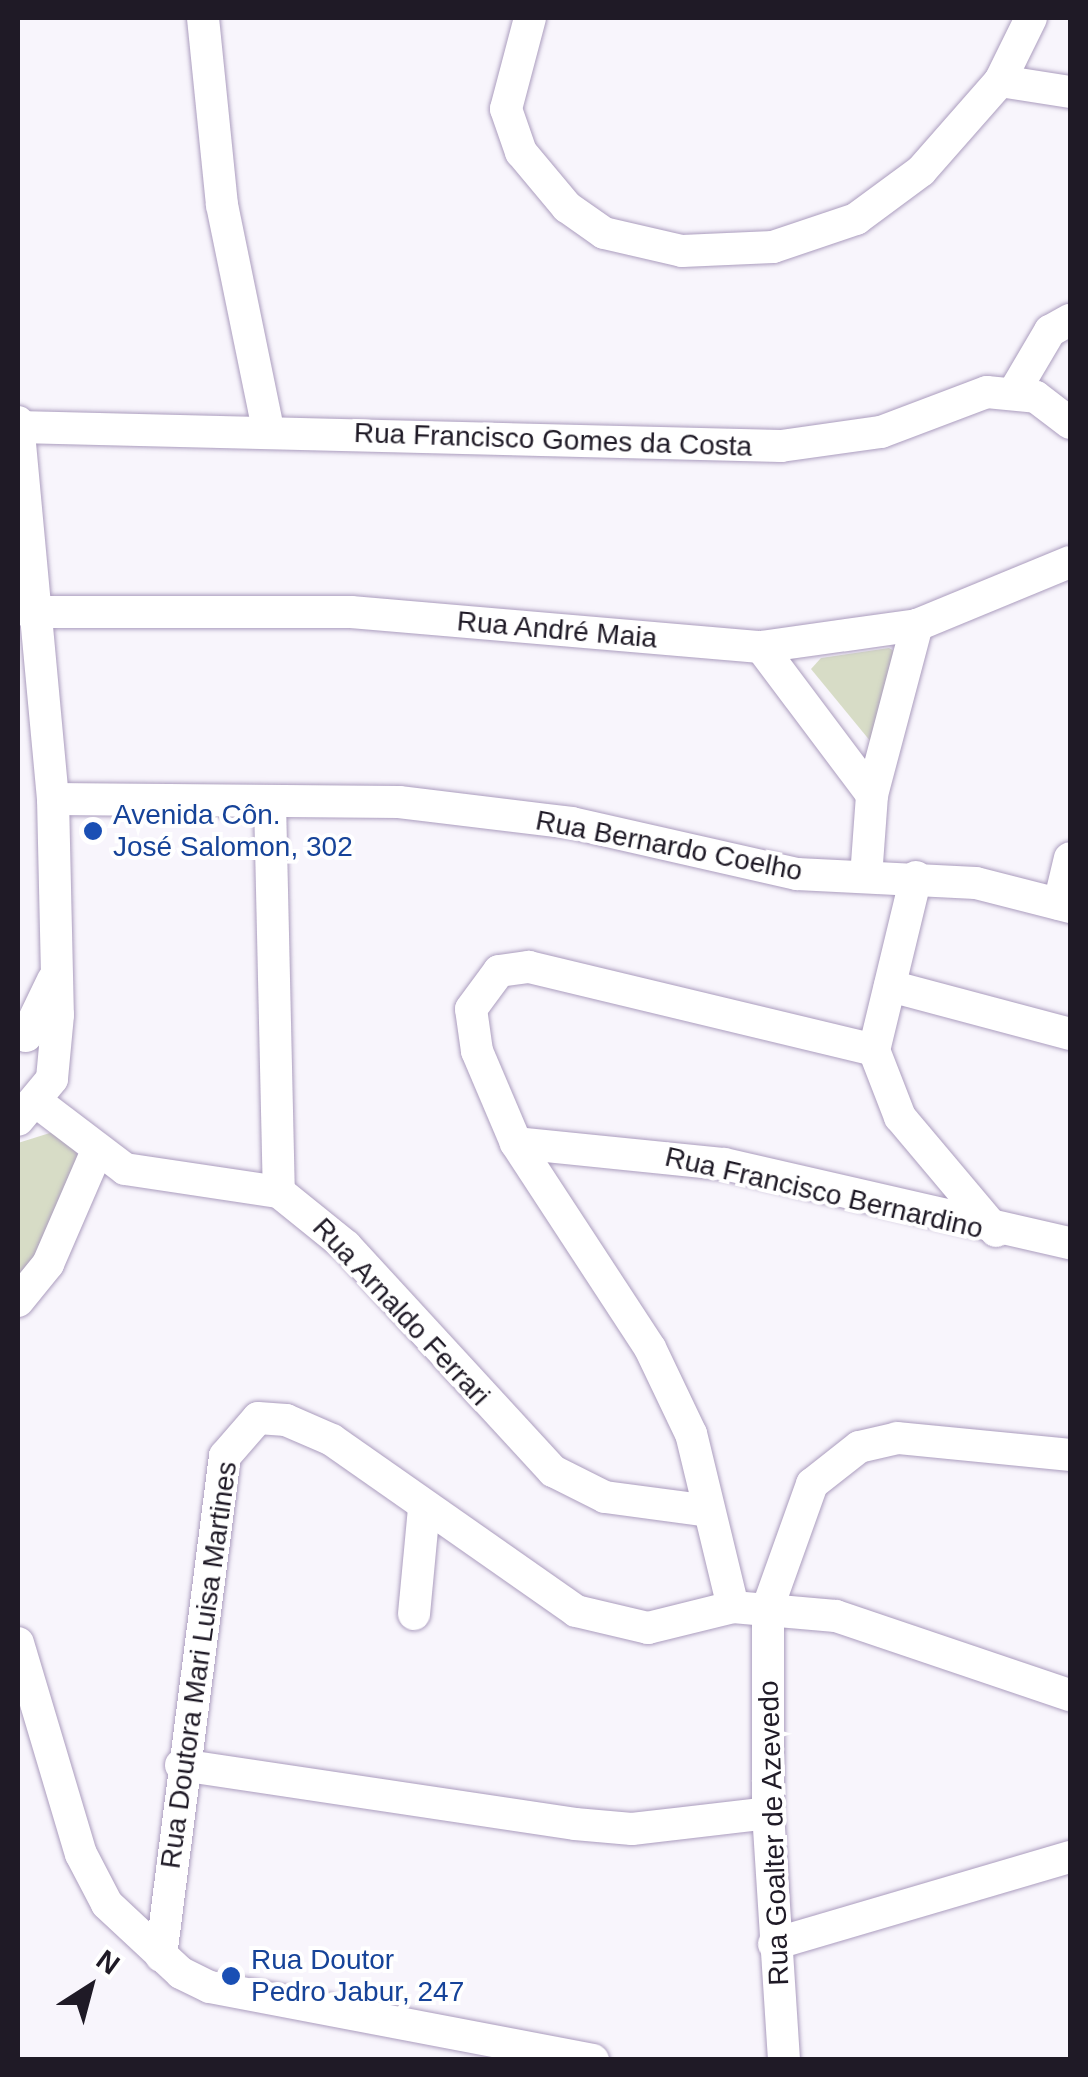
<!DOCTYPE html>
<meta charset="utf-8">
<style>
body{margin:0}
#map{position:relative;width:1088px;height:2077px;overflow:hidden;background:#f8f5fc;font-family:Arial,sans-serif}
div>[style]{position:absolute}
.green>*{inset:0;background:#d7dcc6}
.roads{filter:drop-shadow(0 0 2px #ab9dbe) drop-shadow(0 0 2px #ab9dbe)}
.street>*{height:32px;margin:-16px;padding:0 16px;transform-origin:16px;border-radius:16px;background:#fff}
.dots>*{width:28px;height:28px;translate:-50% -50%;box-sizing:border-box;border:5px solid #fff;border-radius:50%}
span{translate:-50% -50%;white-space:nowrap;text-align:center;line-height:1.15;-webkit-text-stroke:8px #fff;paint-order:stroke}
.street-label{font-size:28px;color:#1f1a26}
.transit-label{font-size:28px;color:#164399}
.left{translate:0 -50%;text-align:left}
.frame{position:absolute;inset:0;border:20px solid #1f1a26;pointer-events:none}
.north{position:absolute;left:40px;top:1937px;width:100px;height:100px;-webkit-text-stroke:8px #fff;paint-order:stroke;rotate:36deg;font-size:28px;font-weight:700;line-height:40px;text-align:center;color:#1f1a26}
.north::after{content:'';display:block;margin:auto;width:35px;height:45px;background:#1f1a26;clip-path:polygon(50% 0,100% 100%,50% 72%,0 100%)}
</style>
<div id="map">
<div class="green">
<div style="clip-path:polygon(889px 648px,896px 652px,871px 742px,811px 669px,821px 658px)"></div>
<div style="clip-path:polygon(53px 1132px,77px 1153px,81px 1174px,18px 1292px,18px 1143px)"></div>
</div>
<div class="roads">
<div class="street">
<div style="left:203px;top:18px;width:188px;rotate:84.2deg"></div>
<div style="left:222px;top:205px;width:230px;rotate:78.4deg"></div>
<div style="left:530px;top:18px;width:94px;rotate:104.8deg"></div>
<div style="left:506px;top:109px;width:46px;rotate:70.8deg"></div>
<div style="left:521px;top:152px;width:72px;rotate:50.1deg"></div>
<div style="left:567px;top:207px;width:45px;rotate:35.1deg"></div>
<div style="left:604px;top:233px;width:80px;rotate:13deg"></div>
<div style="left:682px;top:251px;width:91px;rotate:-2.5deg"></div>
<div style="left:773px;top:247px;width:88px;rotate:-18.6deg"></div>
<div style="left:856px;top:219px;width:81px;rotate:-36.4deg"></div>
<div style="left:921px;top:171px;width:120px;rotate:-48.7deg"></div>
<div style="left:1000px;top:81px;width:70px;rotate:-63.8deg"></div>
<div style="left:1000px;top:81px;width:71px;rotate:8.9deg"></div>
<div style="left:1014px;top:392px;width:71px;rotate:-59.5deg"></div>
<div style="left:1050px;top:331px;width:23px;rotate:-29deg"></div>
<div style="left:18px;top:422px;width:379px;rotate:84.7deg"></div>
<div style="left:53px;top:799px;width:216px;rotate:88.7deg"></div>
<div style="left:58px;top:1015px;width:64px;rotate:95.4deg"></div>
<div style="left:52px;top:1079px;width:53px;rotate:129.7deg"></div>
<div style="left:18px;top:427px;width:763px;rotate:1.43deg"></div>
<div style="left:781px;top:446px;width:101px;rotate:-8deg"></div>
<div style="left:881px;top:432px;width:113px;rotate:-20.7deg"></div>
<div style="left:987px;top:392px;width:49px;rotate:5.8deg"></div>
<div style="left:1036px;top:397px;width:43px;rotate:37.4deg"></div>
<div style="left:29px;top:612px;width:322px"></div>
<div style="left:351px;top:612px;width:411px;rotate:4.9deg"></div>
<div style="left:761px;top:647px;width:158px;rotate:-8deg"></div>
<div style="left:917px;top:625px;width:165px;rotate:-22.4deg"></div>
<div style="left:761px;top:647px;width:185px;rotate:53.1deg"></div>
<div style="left:53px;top:799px;width:346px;rotate:0.5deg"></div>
<div style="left:399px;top:802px;width:174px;rotate:6.9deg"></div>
<div style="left:572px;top:823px;width:231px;rotate:12.8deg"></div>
<div style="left:797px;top:874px;width:179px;rotate:2.9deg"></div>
<div style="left:976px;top:883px;width:97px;rotate:14.3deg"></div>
<div style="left:270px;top:802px;width:390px;rotate:88.7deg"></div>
<div style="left:866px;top:877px;width:82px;rotate:-85.8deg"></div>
<div style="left:872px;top:795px;width:176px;rotate:-75.2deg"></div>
<div style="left:916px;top:877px;width:178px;rotate:103.6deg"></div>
<div style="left:874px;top:1050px;width:72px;rotate:68.8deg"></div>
<div style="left:900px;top:1117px;width:149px;rotate:49.9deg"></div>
<div style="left:1059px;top:904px;width:47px;rotate:-76.6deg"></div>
<div style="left:890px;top:986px;width:186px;rotate:14.9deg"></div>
<div style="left:26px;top:1036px;width:62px;rotate:-64.3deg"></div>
<div style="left:38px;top:1103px;width:109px;rotate:37.2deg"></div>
<div style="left:125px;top:1169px;width:156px;rotate:8.5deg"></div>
<div style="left:279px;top:1192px;width:86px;rotate:38.9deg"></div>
<div style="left:346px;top:1246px;width:306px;rotate:47.4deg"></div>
<div style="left:553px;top:1471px;width:58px;rotate:26.6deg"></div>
<div style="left:605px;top:1497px;width:99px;rotate:7.6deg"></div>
<div style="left:516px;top:1143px;width:209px;rotate:5.8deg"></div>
<div style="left:724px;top:1164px;width:355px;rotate:12.9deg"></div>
<div style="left:18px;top:1301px;width:48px;rotate:-51deg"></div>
<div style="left:48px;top:1264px;width:121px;rotate:-66.6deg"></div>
<div style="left:733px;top:1607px;width:178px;rotate:-103.6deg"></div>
<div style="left:691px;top:1434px;width:95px;rotate:-115.5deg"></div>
<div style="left:650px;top:1348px;width:245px;rotate:-123.2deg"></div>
<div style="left:516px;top:1143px;width:100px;rotate:-113deg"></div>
<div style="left:477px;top:1051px;width:42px;rotate:-98.1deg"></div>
<div style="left:471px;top:1009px;width:47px;rotate:-53.6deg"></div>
<div style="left:499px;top:971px;width:30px;rotate:-8deg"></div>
<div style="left:529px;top:967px;width:355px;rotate:13.5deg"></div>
<div style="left:414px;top:1614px;width:105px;rotate:-84.6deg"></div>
<div style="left:18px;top:1643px;width:220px;rotate:73.4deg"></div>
<div style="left:81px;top:1854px;width:56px;rotate:62.5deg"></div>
<div style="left:107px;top:1904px;width:101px;rotate:43deg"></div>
<div style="left:181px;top:1973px;width:32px;rotate:26deg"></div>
<div style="left:210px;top:1987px;width:390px;rotate:10.8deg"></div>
<div style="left:181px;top:1765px;width:398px;rotate:8.5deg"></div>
<div style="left:575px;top:1824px;width:57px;rotate:5deg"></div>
<div style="left:632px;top:1829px;width:137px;rotate:-6.7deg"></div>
<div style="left:774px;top:1944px;width:309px;rotate:-16.4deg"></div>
<div style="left:161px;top:1956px;width:504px;rotate:-82.71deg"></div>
<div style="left:225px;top:1456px;width:50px;rotate:-49deg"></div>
<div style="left:258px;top:1418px;width:28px;rotate:4deg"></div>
<div style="left:286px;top:1420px;width:50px;rotate:23.5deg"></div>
<div style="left:332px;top:1440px;width:298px;rotate:35deg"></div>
<div style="left:576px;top:1611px;width:74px;rotate:13.3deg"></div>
<div style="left:648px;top:1628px;width:88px;rotate:-13.9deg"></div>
<div style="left:733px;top:1607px;width:103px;rotate:5deg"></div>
<div style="left:836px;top:1616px;width:247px;rotate:18.7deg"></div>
<div style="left:784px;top:2060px;width:248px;rotate:-93.7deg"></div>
<div style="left:768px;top:1813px;width:206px;rotate:-90deg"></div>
<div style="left:768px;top:1607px;width:131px;rotate:-70.3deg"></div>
<div style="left:812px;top:1484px;width:60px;rotate:-38.2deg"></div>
<div style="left:859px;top:1447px;width:39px;rotate:-13deg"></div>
<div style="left:897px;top:1438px;width:174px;rotate:5.6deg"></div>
</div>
</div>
<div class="dots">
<div style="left:93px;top:831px;background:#1a4fb4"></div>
<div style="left:231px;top:1976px;background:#1a4fb4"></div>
</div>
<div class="street-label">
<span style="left:553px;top:440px;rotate:2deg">Rua Francisco Gomes da Costa</span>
<span style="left:557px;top:630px;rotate:5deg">Rua André Maia</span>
<span style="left:669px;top:846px;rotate:11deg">Rua Bernardo Coelho</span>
<span style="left:824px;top:1193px;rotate:13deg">Rua Francisco Bernardino</span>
<span style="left:401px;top:1312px;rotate:47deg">Rua Arnaldo Ferrari</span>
<span style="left:199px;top:1665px;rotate:-82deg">Rua Doutora Mari Luisa Martines</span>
<span style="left:774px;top:1833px;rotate:-92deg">Rua Goalter de Azevedo</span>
</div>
<div class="transit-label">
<span class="left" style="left:113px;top:831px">Avenida Côn.<br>José Salomon, 302</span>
<span class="left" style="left:251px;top:1976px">Rua Doutor<br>Pedro Jabur, 247</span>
</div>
<div class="frame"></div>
<div class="north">N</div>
</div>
